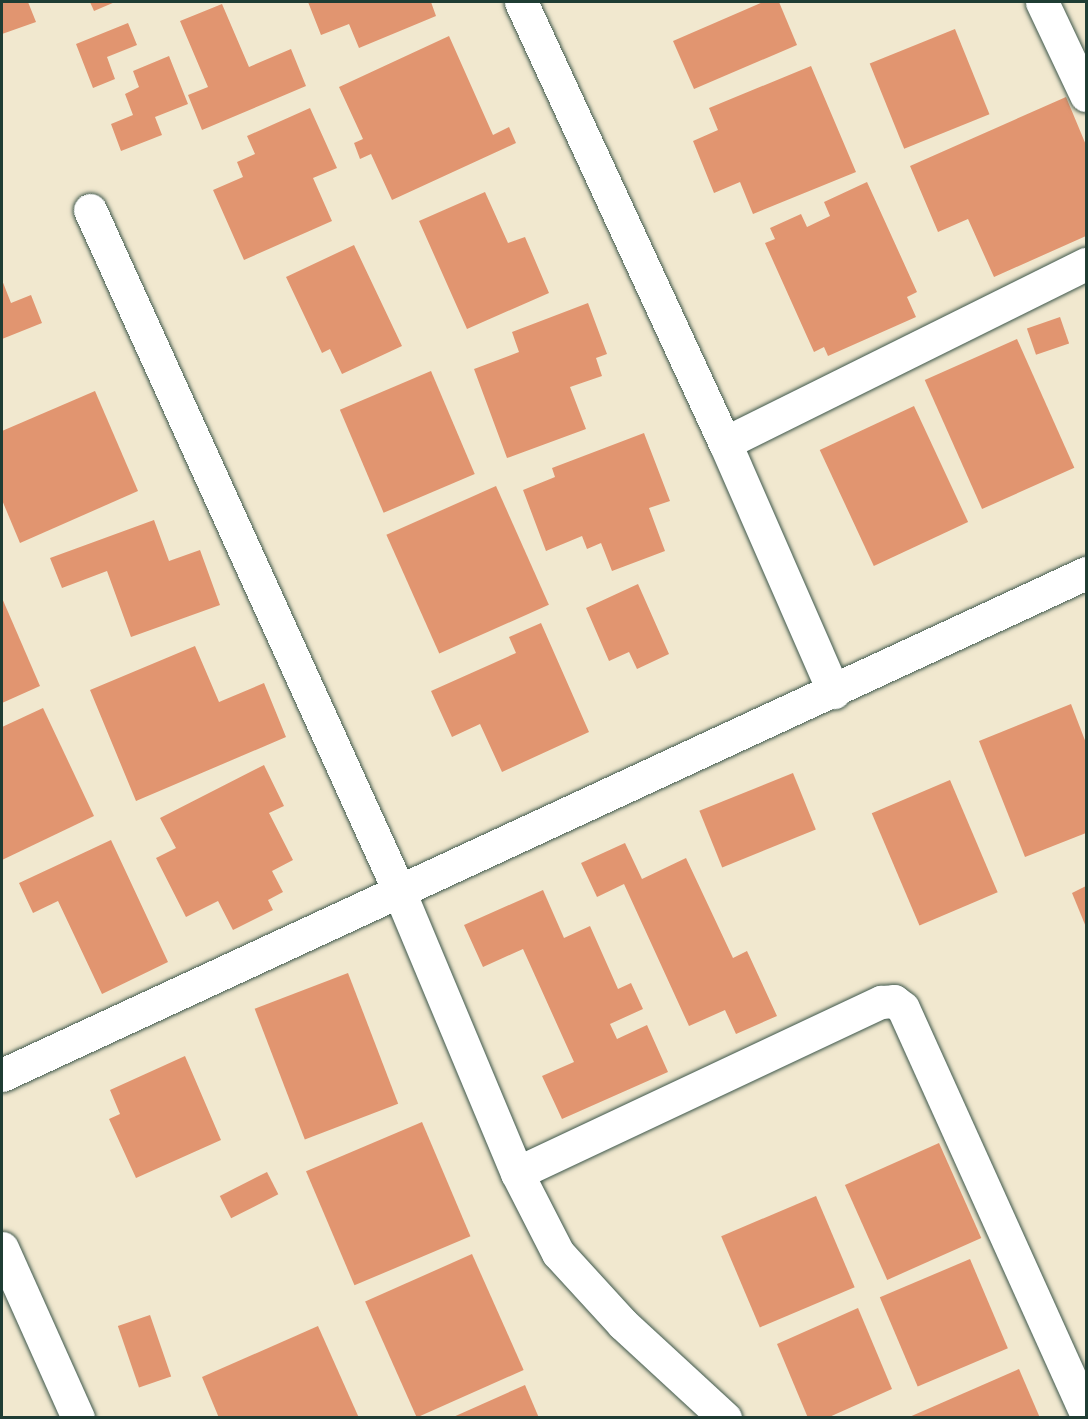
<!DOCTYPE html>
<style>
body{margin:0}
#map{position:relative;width:1088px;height:1419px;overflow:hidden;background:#f1e8cf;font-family:Dekko,sans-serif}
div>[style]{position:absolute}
.building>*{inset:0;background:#e19570;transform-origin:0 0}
.roads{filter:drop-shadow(0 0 2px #3e574b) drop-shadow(0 0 2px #3e574b)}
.minor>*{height:33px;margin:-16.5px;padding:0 16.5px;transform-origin:16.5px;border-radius:16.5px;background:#fff}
span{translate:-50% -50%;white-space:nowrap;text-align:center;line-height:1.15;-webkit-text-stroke:4.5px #fdfcf7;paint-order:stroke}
.frame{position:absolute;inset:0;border:3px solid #1f3d34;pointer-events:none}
</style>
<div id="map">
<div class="building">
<div style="clip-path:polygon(2px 2px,28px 2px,36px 22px,2px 34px)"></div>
<div style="clip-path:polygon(90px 2px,115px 2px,94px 11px)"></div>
<div style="clip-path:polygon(308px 2px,431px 2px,436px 16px,359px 48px,349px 24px,321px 35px)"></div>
<div style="clip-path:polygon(763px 2px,779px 2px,797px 45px,694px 89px,673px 41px)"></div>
<div style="clip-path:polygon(222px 4px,249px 67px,291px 49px,306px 86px,202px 130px,188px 95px,208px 87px,180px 21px)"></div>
<div style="clip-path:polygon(128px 23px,137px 45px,107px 57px,115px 79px,93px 88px,76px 44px)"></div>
<div style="left:955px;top:29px;width:92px;height:92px;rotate:68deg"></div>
<div style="clip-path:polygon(449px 36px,493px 135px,509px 127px,516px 143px,392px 200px,371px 154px,360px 159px,354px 143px,363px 139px,339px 87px)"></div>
<div style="clip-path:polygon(169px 56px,188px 104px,155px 117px,162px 135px,121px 151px,111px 124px,133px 115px,125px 94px,139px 87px,133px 71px)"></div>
<div style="clip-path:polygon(811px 66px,856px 172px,753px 214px,740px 182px,714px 193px,693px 141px,718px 130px,709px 108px)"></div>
<div style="clip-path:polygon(1066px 97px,1086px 145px,1086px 236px,994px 277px,968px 219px,938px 232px,910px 166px)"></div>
<div style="clip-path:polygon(310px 108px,337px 168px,313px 178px,332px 221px,244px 260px,213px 190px,243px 177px,237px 162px,255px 154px,247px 136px)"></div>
<div style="clip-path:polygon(867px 182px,917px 292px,907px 297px,916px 317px,828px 356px,824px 347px,814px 352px,765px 243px,775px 239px,770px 228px,801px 214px,807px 227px,830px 216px,824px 202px)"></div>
<div style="clip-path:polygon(485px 192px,508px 243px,525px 237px,549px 293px,467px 329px,419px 221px)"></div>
<div style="clip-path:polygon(354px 245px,402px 346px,342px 374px,330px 349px,322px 353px,286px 277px)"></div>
<div style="clip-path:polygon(2px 280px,11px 303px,31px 295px,42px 323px,2px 339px)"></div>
<div style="clip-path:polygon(588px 303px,607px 354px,596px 358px,602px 376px,570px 387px,586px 429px,507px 458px,474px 369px,519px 352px,512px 332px)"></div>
<div style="left:1060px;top:317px;width:28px;height:35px;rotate:71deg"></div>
<div style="left:1017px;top:339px;width:141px;height:101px;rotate:66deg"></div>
<div style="left:431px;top:371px;width:112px;height:99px;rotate:67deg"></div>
<div style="clip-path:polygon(95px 391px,138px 491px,20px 543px,2px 500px,2px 431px)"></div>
<div style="left:914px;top:406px;width:128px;height:104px;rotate:65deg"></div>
<div style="clip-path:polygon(644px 433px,670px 501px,649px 508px,665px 551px,612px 571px,601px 543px,587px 549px,582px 536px,546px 551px,523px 490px,555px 477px,552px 468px)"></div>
<div style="left:496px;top:486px;width:130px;height:120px;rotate:66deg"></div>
<div style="clip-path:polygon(154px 520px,169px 561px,200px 550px,220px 605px,131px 637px,107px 571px,62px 588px,50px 558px)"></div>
<div style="clip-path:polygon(638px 584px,669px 654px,637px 669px,629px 652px,609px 661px,586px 608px)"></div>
<div style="clip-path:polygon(2px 598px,40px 686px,2px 703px)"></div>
<div style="clip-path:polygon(541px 623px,589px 732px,502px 772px,480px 724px,452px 737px,431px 691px,516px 653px,509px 637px)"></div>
<div style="clip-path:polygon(195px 646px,219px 702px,264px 683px,286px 737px,136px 801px,90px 690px)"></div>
<div style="clip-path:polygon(1071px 704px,1086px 743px,1086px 833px,1025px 857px,979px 741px)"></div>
<div style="clip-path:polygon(43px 708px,94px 816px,2px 860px,2px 727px)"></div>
<div style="clip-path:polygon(264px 765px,284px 806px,269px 813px,293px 860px,272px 871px,283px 892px,268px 900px,273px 910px,233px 930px,218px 901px,186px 917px,156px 858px,176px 848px,160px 818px)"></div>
<div style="left:793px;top:773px;width:61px;height:101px;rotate:68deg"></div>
<div style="left:950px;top:780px;width:122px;height:85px;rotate:67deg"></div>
<div style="clip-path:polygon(111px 840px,168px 962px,102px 994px,58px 901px,33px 913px,19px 883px)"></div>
<div style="clip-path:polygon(625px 843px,642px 879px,686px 858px,733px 958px,747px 951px,777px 1016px,736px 1034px,725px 1010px,689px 1026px,624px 884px,597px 897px,581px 863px)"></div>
<div style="clip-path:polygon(1086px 886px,1086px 927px,1072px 893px)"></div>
<div style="clip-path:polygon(543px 890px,564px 938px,590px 926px,618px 989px,631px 983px,643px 1009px,610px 1024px,617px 1039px,647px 1025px,668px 1072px,562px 1119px,542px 1076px,574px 1062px,523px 949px,483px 967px,464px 925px)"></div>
<div style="left:348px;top:973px;width:140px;height:100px;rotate:69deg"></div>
<div style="clip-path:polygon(185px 1056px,221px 1140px,136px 1178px,109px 1119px,120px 1114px,110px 1090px)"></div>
<div style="left:422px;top:1122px;width:124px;height:126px;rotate:67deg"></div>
<div style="left:939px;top:1143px;width:104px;height:103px;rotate:66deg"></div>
<div style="left:267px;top:1172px;width:25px;height:53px;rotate:63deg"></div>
<div style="left:816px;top:1196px;width:99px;height:103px;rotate:67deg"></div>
<div style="left:472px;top:1254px;width:127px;height:117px;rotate:66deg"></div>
<div style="left:970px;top:1259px;width:97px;height:98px;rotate:67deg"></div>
<div style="clip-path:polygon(858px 1308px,892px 1389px,827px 1418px,808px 1418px,777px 1344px)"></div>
<div style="left:150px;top:1315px;width:65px;height:34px;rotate:71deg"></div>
<div style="clip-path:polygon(318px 1326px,359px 1418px,219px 1418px,202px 1377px)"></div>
<div style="clip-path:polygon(1019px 1369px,1040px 1418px,907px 1418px)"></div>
<div style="clip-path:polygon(525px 1385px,539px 1418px,451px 1418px)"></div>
</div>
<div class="roads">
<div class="minor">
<div style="left:521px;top:2px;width:486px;rotate:65.2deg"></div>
<div style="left:725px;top:443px;width:272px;rotate:66.4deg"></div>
<div style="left:1042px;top:2px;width:103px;rotate:64.7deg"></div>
<div style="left:90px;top:210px;width:748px;rotate:65.59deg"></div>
<div style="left:399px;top:891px;width:306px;rotate:67.3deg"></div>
<div style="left:517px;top:1173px;width:90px;rotate:62.9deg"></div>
<div style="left:558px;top:1253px;width:96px;rotate:47.5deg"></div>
<div style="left:623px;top:1324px;width:139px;rotate:42.7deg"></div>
<div style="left:725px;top:443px;width:403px;rotate:-26.4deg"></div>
<div style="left:2px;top:1075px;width:1195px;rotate:-24.85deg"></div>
<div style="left:517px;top:1173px;width:402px;rotate:-25.2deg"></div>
<div style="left:881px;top:1002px;width:13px;rotate:-4deg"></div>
<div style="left:894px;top:1001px;width:11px;rotate:38deg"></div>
<div style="left:903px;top:1008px;width:444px;rotate:65.7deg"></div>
<div style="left:2px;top:1248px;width:186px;rotate:65.9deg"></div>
</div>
</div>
<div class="frame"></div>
</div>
